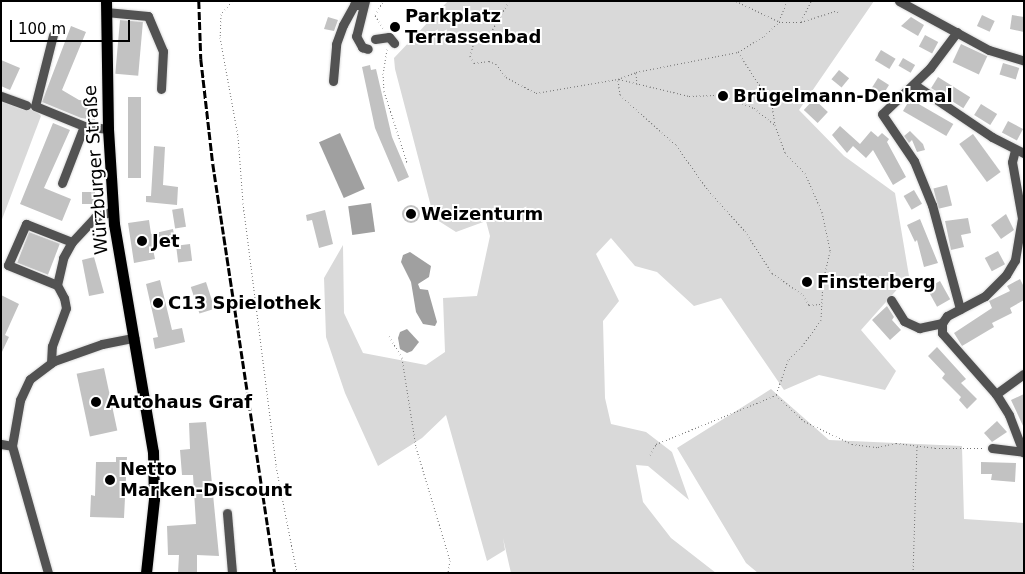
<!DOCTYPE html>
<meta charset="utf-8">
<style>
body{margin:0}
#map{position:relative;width:1025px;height:574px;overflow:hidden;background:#fff;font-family:"DejaVu Sans",sans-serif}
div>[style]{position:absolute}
.green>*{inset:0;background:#d9d9d9}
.water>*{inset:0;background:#a0a0a0;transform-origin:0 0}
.building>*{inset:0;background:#c2c2c2;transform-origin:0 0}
.round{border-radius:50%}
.path>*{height:1px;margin-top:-0.5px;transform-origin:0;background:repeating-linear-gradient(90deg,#747474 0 1px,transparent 0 3.5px)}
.roads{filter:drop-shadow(0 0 1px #dbdbdb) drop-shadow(0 0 1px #dbdbdb)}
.minor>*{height:9px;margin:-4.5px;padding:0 4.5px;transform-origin:4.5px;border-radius:4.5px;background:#525252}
.major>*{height:11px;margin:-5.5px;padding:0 5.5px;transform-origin:5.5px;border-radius:5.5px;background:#000}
.rail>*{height:2.5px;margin-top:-1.25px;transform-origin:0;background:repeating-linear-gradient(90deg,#000 0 8px,transparent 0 10.5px)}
.dots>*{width:14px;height:14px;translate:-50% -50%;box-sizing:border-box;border:2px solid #fff;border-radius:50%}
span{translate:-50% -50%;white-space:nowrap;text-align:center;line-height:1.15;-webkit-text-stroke:4px #fff;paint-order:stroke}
.poi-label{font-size:18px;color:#000;font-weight:700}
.left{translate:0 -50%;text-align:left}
.street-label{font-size:18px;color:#000}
.frame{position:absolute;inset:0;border:2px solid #000;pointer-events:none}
.scale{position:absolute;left:10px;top:20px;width:120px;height:22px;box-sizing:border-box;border:2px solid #000;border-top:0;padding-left:6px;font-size:15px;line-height:18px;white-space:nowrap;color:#000;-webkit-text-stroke:4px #fff;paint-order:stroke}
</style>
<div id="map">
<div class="green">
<div style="clip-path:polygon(448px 1px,874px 1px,799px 110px,844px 156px,895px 193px,909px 276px,861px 330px,896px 371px,885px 390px,819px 375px,784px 390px,721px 298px,694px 306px,657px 272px,635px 266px,611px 238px,596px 254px,619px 301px,603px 321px,605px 398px,611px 424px,646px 432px,672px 452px,689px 500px,648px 466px,636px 465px,643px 502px,671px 538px,716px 573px,511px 573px,503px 538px,505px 550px,487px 561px,446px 415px,422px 438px,378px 466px,345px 393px,326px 337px,324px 278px,343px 245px,344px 313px,363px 353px,426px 365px,445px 352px,443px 298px,477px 296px,490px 236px,486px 221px,456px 232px,434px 218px,395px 69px,394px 58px)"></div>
<div style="clip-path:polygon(1px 91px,24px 99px,41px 116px,1px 222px)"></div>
<div style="clip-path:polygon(771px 389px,829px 440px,962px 446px,964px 519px,1024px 523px,1024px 573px,758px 573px,746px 563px,677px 448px)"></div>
</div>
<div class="water">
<div style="left:340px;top:133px;width:61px;height:23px;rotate:66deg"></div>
<div style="left:371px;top:203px;width:29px;height:23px;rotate:82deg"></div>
<div style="clip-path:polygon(410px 252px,431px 266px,429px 277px,418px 284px,420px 289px,428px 290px,437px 322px,435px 326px,423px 324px,416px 312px,411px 282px,401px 262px,403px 255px)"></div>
<div style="clip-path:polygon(407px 329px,419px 342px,412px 351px,407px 353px,400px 349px,398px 338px,400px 332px)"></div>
</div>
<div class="building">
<div style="left:982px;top:15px;width:14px;height:12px;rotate:25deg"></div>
<div style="clip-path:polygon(1012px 15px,1024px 17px,1024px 32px,1010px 29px)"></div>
<div style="clip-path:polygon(328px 17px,338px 20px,334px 31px,324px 29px)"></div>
<div style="clip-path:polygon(911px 17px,924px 25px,918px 36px,901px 26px)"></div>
<div style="left:120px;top:20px;width:23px;height:54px;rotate:5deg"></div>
<div style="clip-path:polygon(71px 26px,86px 32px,62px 90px,79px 100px,95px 102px,95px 120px,81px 118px,42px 102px)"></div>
<div style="left:925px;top:35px;width:15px;height:13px;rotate:28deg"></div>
<div style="left:961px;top:44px;width:29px;height:20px;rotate:25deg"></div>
<div style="left:881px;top:50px;width:17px;height:12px;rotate:31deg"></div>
<div style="left:903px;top:58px;width:14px;height:9px;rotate:30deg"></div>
<div style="clip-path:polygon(1px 60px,20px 68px,10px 90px,1px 86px)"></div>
<div style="left:1003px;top:63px;width:17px;height:12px;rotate:17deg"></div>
<div style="clip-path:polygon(370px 65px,371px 70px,376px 69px,392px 137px,409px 177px,398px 182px,375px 128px,362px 67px)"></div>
<div style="left:839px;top:70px;width:13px;height:12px;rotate:39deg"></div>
<div style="left:938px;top:77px;width:38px;height:13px;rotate:32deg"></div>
<div style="left:878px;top:78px;width:13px;height:13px;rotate:32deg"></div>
<div style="left:128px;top:97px;width:13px;height:81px"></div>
<div style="left:814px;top:99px;width:19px;height:15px;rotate:43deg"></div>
<div style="left:910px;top:99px;width:50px;height:14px;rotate:30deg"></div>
<div style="left:981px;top:104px;width:19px;height:13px;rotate:32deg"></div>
<div style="left:1008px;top:121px;width:17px;height:13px;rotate:28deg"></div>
<div style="clip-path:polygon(53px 123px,70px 130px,44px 188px,71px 199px,62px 221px,20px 204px)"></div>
<div style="clip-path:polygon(840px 126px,860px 144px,871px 131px,878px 137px,882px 133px,889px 139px,887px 142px,906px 177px,893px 185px,873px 150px,866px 158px,853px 146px,847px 153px,832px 135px)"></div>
<div style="clip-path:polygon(910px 131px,923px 144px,925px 150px,917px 152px,912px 140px,909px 143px,904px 136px)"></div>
<div style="left:973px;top:134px;width:47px;height:17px;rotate:54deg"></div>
<div style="clip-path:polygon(154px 146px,165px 147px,163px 185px,178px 187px,177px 205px,146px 202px,146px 196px,151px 196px)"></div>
<div style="left:947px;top:185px;width:21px;height:14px;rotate:76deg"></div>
<div style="left:914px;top:190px;width:16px;height:12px;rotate:60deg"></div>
<div style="left:82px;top:192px;width:13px;height:12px"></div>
<div class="round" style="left:402px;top:205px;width:18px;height:18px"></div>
<div style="left:183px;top:208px;width:19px;height:11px;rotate:81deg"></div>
<div style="clip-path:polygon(325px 210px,333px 244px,319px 248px,312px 220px,307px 221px,306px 215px)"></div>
<div style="clip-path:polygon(1006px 214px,1014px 230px,1001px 239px,991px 225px)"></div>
<div style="clip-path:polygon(968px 218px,971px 233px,961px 235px,964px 247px,951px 250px,945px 221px)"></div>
<div style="clip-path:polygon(920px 219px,938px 263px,924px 267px,917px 240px,915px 242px,907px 225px)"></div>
<div style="clip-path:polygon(149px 220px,151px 234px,173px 229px,175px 240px,152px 244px,155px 259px,134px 263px,128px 223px)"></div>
<div style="left:29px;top:232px;width:33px;height:33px;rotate:21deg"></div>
<div style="left:190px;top:244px;width:17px;height:14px;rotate:83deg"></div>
<div style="left:998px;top:251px;width:15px;height:15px;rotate:62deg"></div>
<div style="clip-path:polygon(94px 257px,104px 293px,89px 296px,82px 260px)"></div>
<div style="clip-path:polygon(1020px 279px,1024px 287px,1024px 300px,1010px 308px,1012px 313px,992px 323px,994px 327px,962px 346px,954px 333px,992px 308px,989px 301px,1010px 291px,1007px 286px)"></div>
<div style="clip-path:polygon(160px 280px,172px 330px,182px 328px,185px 342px,155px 349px,153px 338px,158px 337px,146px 284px)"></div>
<div style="left:940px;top:281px;width:21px;height:15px;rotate:61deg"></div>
<div style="left:206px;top:282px;width:28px;height:16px;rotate:72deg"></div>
<div style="clip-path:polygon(1px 295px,19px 304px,5px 335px,9px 337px,1px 354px)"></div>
<div style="clip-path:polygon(887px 306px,894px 317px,892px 320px,901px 330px,890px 340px,872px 320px)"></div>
<div style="clip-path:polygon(937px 347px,966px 379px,961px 383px,977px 399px,967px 409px,959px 400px,961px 397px,942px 378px,945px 374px,928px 356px)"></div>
<div style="left:104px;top:368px;width:64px;height:28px;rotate:78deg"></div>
<div style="clip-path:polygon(1024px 394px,1024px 428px,1011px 400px)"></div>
<div style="clip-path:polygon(997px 421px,1007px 432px,992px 442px,984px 433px)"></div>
<div style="clip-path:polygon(206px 422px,219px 556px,197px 555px,197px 573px,178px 573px,179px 555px,168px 555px,167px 526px,196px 524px,193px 475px,182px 475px,180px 450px,190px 449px,189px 423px)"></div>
<div style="clip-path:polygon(116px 457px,127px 457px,124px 518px,90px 517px,91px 495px,95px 496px,96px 462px,116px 462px)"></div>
<div style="clip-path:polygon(981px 462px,1016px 463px,1015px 482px,991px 480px,992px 474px,981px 474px)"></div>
</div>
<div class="path">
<div style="left:232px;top:1px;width:17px;rotate:130deg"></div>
<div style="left:221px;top:14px;width:23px;rotate:92deg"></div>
<div style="left:220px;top:37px;width:101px;rotate:79.7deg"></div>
<div style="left:238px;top:136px;width:67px;rotate:85.7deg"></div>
<div style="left:243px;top:203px;width:265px;rotate:82.8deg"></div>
<div style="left:276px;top:466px;width:109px;rotate:78.9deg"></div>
<div style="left:509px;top:1px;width:34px;rotate:120deg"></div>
<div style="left:492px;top:31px;width:21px;rotate:149deg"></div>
<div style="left:474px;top:42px;width:15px;rotate:106deg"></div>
<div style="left:470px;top:56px;width:8px;rotate:60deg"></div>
<div style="left:474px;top:63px;width:15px;rotate:-8deg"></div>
<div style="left:489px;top:61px;width:8px;rotate:23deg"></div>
<div style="left:496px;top:64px;width:16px;rotate:52deg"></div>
<div style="left:506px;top:77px;width:34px;rotate:28deg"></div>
<div style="left:536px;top:93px;width:83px;rotate:-9.7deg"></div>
<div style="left:618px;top:79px;width:19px;rotate:-21deg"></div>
<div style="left:636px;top:72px;width:104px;rotate:-11.1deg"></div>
<div style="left:738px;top:52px;width:31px;rotate:-32deg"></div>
<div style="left:764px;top:36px;width:21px;rotate:-43deg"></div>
<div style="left:779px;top:22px;width:22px"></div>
<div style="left:801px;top:22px;width:35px;rotate:-18deg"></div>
<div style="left:834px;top:11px;width:5px;rotate:11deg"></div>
<div style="left:736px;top:1px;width:47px;rotate:25.5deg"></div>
<div style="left:779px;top:21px;width:22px;rotate:-68deg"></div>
<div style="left:801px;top:21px;width:22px;rotate:-63deg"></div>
<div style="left:383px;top:28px;width:15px;rotate:-122deg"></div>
<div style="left:375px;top:15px;width:16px;rotate:-60deg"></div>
<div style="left:387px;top:49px;width:24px;rotate:99deg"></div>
<div style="left:383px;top:73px;width:18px;rotate:87deg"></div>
<div style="left:384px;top:91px;width:75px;rotate:72.1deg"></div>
<div style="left:738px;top:52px;width:62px;rotate:56.8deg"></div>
<div style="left:772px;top:104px;width:21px;rotate:82deg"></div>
<div style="left:775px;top:125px;width:30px;rotate:70deg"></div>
<div style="left:785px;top:153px;width:28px;rotate:45deg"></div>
<div style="left:805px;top:173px;width:43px;rotate:66.4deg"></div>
<div style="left:822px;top:212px;width:40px;rotate:78deg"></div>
<div style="left:830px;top:251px;width:31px;rotate:103deg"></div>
<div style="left:823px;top:281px;width:39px;rotate:93deg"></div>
<div style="left:821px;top:320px;width:32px;rotate:126deg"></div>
<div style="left:802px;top:346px;width:20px;rotate:135deg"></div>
<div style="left:788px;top:360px;width:37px;rotate:109deg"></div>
<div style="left:636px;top:73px;width:11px;rotate:85deg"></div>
<div style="left:619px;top:79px;width:72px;rotate:13.7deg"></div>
<div style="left:689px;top:96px;width:34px;rotate:-2deg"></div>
<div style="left:723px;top:95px;width:34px;rotate:23deg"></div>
<div style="left:754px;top:108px;width:26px;rotate:39deg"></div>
<div style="left:618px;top:80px;width:15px;rotate:82deg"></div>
<div style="left:620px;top:95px;width:75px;rotate:41.8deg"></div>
<div style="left:676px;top:145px;width:55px;rotate:54.6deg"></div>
<div style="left:708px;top:190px;width:55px;rotate:47.9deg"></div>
<div style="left:745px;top:231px;width:50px;rotate:57.3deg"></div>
<div style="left:772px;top:273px;width:38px;rotate:35deg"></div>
<div style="left:803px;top:295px;width:12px;rotate:59deg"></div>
<div style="left:809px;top:305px;width:11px;rotate:-5deg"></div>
<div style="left:389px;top:336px;width:26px;rotate:59deg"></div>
<div style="left:402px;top:358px;width:90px;rotate:81.1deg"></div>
<div style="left:416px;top:447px;width:118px;rotate:73.3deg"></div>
<div style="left:450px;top:560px;width:13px;rotate:99deg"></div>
<div style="left:650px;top:455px;width:13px;rotate:-61deg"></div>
<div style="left:656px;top:444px;width:130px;rotate:-22.2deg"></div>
<div style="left:776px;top:395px;width:38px;rotate:43deg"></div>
<div style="left:804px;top:421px;width:53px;rotate:25.6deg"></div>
<div style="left:852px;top:444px;width:26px;rotate:7deg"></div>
<div style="left:878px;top:447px;width:18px;rotate:-13deg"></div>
<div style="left:896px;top:443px;width:39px;rotate:7deg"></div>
<div style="left:935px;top:448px;width:49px"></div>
<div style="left:913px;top:573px;width:127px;rotate:-88.2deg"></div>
</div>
<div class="roads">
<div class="minor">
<div style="left:365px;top:1px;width:36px;rotate:104deg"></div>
<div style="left:356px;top:36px;width:13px;rotate:61deg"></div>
<div style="left:362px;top:47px;width:6px;rotate:18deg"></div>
<div style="left:899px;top:1px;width:102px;rotate:28.6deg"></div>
<div style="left:989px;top:50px;width:37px;rotate:17deg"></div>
<div style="left:106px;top:12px;width:42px;rotate:5.4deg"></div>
<div style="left:148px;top:16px;width:38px;rotate:67deg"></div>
<div style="left:163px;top:51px;width:38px;rotate:93deg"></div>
<div style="left:957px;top:32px;width:45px;rotate:126.9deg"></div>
<div style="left:930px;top:68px;width:66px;rotate:136.2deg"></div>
<div style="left:882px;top:114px;width:57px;rotate:55.8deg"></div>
<div style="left:914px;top:161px;width:48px;rotate:67.8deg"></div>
<div style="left:932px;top:205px;width:108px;rotate:74.9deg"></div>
<div style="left:53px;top:35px;width:73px;rotate:104.2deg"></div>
<div style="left:35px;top:106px;width:53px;rotate:22.2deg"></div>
<div style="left:375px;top:39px;width:14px;rotate:-8deg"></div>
<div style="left:389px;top:37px;width:8px;rotate:50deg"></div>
<div style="left:333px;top:81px;width:37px;rotate:-85deg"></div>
<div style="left:336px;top:44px;width:20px;rotate:-70deg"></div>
<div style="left:343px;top:25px;width:23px;rotate:-61deg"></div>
<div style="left:354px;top:5px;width:9px"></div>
<div style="left:915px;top:85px;width:93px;rotate:34deg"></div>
<div style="left:992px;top:137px;width:36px;rotate:27deg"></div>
<div style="left:1px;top:96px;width:27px;rotate:20deg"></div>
<div style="left:1015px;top:150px;width:12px;rotate:104deg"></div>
<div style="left:1012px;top:162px;width:57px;rotate:79.9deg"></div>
<div style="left:1022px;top:218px;width:43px;rotate:99.5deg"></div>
<div style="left:1015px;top:260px;width:17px;rotate:121deg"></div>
<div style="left:1006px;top:275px;width:30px;rotate:135deg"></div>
<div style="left:985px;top:296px;width:43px;rotate:152.2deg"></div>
<div style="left:947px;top:316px;width:9px;rotate:126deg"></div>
<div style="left:942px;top:323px;width:10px;rotate:90deg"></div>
<div style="left:942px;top:333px;width:81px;rotate:48.5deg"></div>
<div style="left:996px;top:394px;width:25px;rotate:58deg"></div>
<div style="left:1009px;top:415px;width:40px;rotate:69deg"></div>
<div style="left:62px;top:183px;width:61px;rotate:-68.9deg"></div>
<div style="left:84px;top:126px;width:24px;rotate:7deg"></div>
<div style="left:57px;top:285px;width:28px;rotate:-77deg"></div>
<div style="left:63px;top:258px;width:18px;rotate:-61deg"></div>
<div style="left:891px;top:300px;width:25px;rotate:58deg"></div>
<div style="left:904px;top:321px;width:17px;rotate:25deg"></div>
<div style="left:919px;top:328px;width:24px;rotate:-12deg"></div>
<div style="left:51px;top:363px;width:17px;rotate:-87deg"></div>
<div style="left:52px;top:346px;width:40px;rotate:-69.8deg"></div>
<div style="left:66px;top:308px;width:10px;rotate:-101deg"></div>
<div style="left:64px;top:298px;width:15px;rotate:-118deg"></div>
<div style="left:57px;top:285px;width:53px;rotate:-157.8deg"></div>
<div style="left:8px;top:265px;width:45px;rotate:-66.3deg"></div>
<div style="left:26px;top:224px;width:49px;rotate:21.4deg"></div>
<div style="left:72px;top:242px;width:34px;rotate:-47deg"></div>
<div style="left:95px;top:217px;width:18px;rotate:-19deg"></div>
<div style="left:996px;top:394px;width:34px;rotate:-36deg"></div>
<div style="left:1px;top:444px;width:11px;rotate:10deg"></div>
<div style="left:992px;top:448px;width:32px;rotate:7deg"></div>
<div style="left:227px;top:513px;width:60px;rotate:85.2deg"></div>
<div style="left:48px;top:573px;width:132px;rotate:-105.8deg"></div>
<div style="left:12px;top:446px;width:47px;rotate:-80.1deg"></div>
<div style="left:20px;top:400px;width:23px;rotate:-65deg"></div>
<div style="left:30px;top:379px;width:30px;rotate:-37deg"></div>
<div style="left:54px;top:361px;width:51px;rotate:-19.5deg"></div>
<div style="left:102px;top:344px;width:33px;rotate:-11deg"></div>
</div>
<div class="major">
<div style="left:106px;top:1px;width:128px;rotate:89.1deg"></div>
<div style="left:108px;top:129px;width:95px;rotate:86.4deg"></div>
<div style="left:114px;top:224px;width:231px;rotate:80.3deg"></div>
<div style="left:153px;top:452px;width:47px;rotate:88.8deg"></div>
<div style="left:154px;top:499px;width:74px;rotate:96.2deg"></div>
</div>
</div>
<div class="rail">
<div style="left:199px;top:1px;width:58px;rotate:88deg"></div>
<div style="left:201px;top:59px;width:106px;rotate:83.5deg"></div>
<div style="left:213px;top:164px;width:414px;rotate:81.4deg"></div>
</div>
<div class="dots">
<div style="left:395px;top:27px;background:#000"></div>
<div style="left:723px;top:96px;background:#000"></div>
<div style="left:411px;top:214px;background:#000"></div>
<div style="left:142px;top:241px;background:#000"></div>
<div style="left:807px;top:282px;background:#000"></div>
<div style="left:158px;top:303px;background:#000"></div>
<div style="left:96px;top:402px;background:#000"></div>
<div style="left:110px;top:480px;background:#000"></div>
</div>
<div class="poi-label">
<span class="left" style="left:405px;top:27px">Parkplatz<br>Terrassenbad</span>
<span class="left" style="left:733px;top:96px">Brügelmann-Denkmal</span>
<span class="left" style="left:421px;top:214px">Weizenturm</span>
<span class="left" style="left:152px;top:241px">Jet</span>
<span class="left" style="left:817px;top:282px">Finsterberg</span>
<span class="left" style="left:168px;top:303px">C13 Spielothek</span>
<span class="left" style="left:106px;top:402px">Autohaus Graf</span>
<span class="left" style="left:120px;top:480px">Netto<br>Marken-Discount</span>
</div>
<div class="street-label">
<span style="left:96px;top:170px;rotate:-94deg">Würzburger Straße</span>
</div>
<div class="frame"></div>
<div class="scale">100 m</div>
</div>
